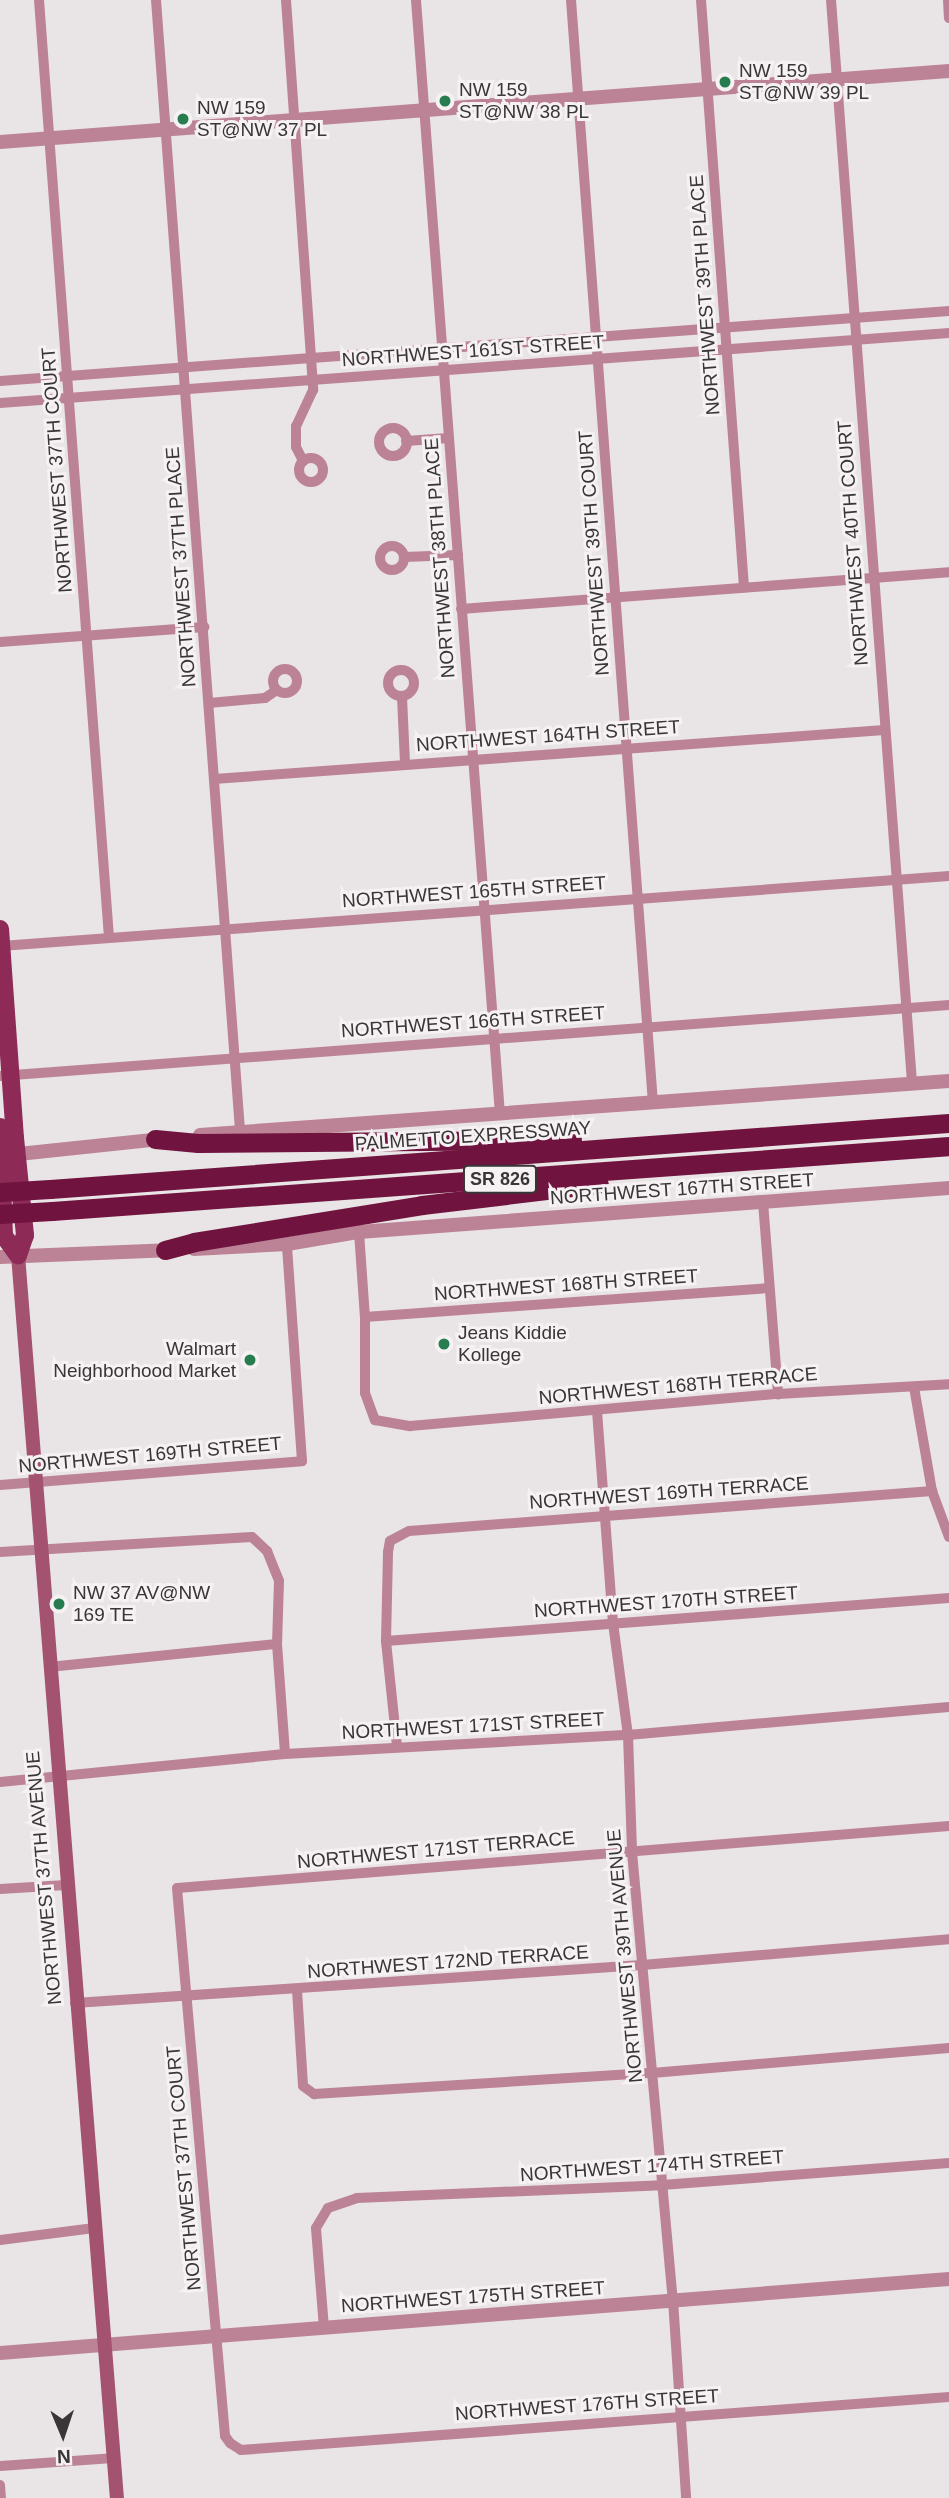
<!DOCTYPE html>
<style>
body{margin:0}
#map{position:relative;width:949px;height:2498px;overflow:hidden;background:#e9e4e5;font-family:Helvetica,sans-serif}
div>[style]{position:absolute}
.minor>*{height:10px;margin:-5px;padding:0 5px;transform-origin:5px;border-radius:5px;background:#bc8396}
.minor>.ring{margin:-5px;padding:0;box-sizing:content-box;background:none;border:10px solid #bc8396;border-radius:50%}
.tertiary>*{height:14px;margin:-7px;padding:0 7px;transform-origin:7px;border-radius:7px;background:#bc8396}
.secondary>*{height:14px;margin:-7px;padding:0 7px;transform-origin:7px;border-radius:7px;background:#a35270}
.primary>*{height:18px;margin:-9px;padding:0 9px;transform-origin:9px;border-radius:9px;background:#8e2a56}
.motorway>*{height:19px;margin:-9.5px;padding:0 9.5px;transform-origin:9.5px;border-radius:9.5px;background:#70133f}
.motorway-bridge>*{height:19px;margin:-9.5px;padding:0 9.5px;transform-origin:9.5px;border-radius:9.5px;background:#70133f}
.dots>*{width:19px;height:19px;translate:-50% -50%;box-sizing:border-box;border:4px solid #f6f1f3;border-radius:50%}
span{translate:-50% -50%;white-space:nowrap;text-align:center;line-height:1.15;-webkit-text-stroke:6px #f6f1f3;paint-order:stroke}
.shield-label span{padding:2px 5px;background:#f6f1f3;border:2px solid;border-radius:5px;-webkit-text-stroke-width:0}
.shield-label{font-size:18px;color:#383637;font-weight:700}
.poi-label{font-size:19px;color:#383637}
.left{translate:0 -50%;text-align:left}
.right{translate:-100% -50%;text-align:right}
.street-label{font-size:19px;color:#383637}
.north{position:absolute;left:28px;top:2400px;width:70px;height:70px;-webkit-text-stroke:5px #f6f1f3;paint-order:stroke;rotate:178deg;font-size:19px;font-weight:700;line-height:28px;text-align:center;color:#383637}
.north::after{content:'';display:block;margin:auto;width:24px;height:32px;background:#383637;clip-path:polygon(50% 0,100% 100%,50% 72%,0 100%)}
</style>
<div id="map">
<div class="minor">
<div style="left:39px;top:0;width:940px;rotate:85.73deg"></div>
<div style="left:156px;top:0;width:1134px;rotate:85.75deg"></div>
<div style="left:286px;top:0;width:391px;rotate:86deg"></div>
<div style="left:313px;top:390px;width:40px;rotate:115deg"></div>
<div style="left:296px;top:426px;width:21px;rotate:90deg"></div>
<div style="left:296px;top:447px;width:16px;rotate:63deg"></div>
<div style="left:416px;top:0;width:1117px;rotate:85.69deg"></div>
<div style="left:571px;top:0;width:1106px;rotate:85.75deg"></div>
<div style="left:701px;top:0;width:589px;rotate:85.81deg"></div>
<div style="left:831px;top:0;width:1086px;rotate:85.72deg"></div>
<div style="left:948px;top:0;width:18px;rotate:87deg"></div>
<div style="left:0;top:381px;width:952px;rotate:-4.22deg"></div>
<div style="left:0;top:403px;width:952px;rotate:-4.22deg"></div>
<div class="ring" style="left:379px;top:428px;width:18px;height:18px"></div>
<div style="left:406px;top:441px;width:43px;rotate:-4deg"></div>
<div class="ring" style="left:299px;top:458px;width:14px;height:14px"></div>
<div class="ring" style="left:380px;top:546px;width:14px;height:14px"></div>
<div style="left:404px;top:557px;width:54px;rotate:-2.1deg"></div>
<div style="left:461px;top:609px;width:489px;rotate:-4.3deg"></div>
<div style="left:0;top:642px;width:205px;rotate:-4.2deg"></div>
<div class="ring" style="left:273px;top:669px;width:14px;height:14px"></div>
<div class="ring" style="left:388px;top:670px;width:16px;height:16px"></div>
<div style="left:402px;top:697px;width:67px;rotate:87.4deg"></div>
<div style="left:209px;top:703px;width:56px;rotate:-5.1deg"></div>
<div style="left:265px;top:698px;width:14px;rotate:-34deg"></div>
<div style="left:214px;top:779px;width:672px;rotate:-4.18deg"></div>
<div style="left:1px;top:946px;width:951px;rotate:-4.22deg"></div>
<div style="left:0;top:1076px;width:952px;rotate:-4.28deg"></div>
<div style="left:763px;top:1202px;width:193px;rotate:85.5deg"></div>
<div style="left:359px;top:1232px;width:85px;rotate:86deg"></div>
<div style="left:365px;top:1317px;width:76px;rotate:90deg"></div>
<div style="left:365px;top:1393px;width:29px;rotate:70deg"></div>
<div style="left:375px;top:1420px;width:36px;rotate:10deg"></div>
<div style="left:410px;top:1426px;width:369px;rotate:-5deg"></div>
<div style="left:778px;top:1394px;width:171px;rotate:-3.3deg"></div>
<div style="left:365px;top:1317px;width:405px;rotate:-4.1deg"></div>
<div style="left:914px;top:1387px;width:106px;rotate:80.2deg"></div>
<div style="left:932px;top:1491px;width:49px;rotate:69.7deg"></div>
<div style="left:597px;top:1411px;width:213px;rotate:85.7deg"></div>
<div style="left:613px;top:1623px;width:113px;rotate:82.4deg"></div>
<div style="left:628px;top:1735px;width:117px;rotate:88deg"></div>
<div style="left:632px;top:1852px;width:450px;rotate:84.8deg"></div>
<div style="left:673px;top:2300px;width:198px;rotate:86.2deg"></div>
<div style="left:0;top:1485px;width:303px;rotate:-4.5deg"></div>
<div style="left:302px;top:1461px;width:218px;rotate:-94deg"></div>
<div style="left:0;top:1552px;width:252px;rotate:-3.4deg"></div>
<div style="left:252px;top:1537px;width:21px;rotate:43deg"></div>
<div style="left:267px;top:1551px;width:32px;rotate:68deg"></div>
<div style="left:279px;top:1581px;width:63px;rotate:91.8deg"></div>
<div style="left:277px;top:1644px;width:110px;rotate:85.8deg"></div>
<div style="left:386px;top:1641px;width:565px;rotate:-4.37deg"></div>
<div style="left:49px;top:1667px;width:229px;rotate:-5.8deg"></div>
<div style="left:397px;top:1746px;width:106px;rotate:-96deg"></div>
<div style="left:386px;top:1641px;width:89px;rotate:-88.7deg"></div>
<div style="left:388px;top:1552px;width:11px;rotate:-80deg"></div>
<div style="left:390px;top:1541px;width:21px;rotate:-28deg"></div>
<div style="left:409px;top:1531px;width:525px;rotate:-4.37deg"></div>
<div style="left:0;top:1782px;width:286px;rotate:-5.6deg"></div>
<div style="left:285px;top:1754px;width:344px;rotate:-3.2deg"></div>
<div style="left:628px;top:1735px;width:322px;rotate:-5deg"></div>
<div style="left:949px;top:1826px;width:774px;rotate:175.41deg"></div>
<div style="left:177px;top:1888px;width:550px;rotate:84.99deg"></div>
<div style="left:225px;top:2436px;width:9px;rotate:54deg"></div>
<div style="left:230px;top:2443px;width:13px;rotate:32deg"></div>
<div style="left:241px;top:2450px;width:710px;rotate:-4.28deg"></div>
<div style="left:0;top:1889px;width:66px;rotate:-3.5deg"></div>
<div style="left:297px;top:1990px;width:96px;rotate:86.4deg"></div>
<div style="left:303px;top:2086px;width:14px;rotate:36deg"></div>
<div style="left:314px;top:2094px;width:339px;rotate:-3.6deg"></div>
<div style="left:652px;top:2073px;width:298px;rotate:-4.8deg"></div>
<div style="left:75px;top:2003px;width:568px;rotate:-3.83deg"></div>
<div style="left:642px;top:1965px;width:308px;rotate:-4.8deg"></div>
<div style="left:0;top:2240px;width:95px;rotate:-7.3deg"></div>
<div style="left:324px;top:2328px;width:100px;rotate:-94.6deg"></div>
<div style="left:316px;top:2228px;width:23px;rotate:-59deg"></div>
<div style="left:328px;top:2208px;width:31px;rotate:-19deg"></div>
<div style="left:357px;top:2198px;width:305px;rotate:-2.4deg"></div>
<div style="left:662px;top:2185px;width:288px;rotate:-4.4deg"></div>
<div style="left:0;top:2466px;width:113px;rotate:-4deg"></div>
<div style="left:0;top:2485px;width:13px;rotate:86deg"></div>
</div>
<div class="tertiary">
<div style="left:0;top:142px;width:952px;rotate:-4.28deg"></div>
<div style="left:200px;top:1135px;width:751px;rotate:-4.12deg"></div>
<div style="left:9px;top:1155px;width:154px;rotate:-6deg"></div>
<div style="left:194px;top:1249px;width:93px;rotate:-3.1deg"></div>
<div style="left:287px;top:1244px;width:73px;rotate:-9.5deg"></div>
<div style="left:359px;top:1232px;width:592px;rotate:-4.27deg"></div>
<div style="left:0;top:1257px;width:173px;rotate:-2.3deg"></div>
<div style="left:0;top:2353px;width:952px;rotate:-4.46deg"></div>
</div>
<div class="secondary">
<div style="left:18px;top:1255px;width:1247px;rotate:85.45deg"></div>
</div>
<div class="primary">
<div style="left:0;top:929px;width:210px;rotate:85.9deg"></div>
<div style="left:15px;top:1138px;width:98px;rotate:84.1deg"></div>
<div style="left:25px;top:1235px;width:21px;rotate:109deg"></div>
<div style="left:0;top:1127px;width:109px;rotate:87.9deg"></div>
<div style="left:4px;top:1236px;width:24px;rotate:54deg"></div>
</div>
<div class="motorway">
<div style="left:155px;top:1139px;width:43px;rotate:5.3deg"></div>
<div style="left:198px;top:1143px;width:374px;rotate:-0.5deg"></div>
<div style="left:50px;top:1189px;width:901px;rotate:-4.2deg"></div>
<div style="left:52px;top:1211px;width:899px;rotate:-4.14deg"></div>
<div style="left:165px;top:1250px;width:30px;rotate:-15deg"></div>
<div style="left:194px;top:1242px;width:231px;rotate:-9.2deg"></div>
<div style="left:422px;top:1205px;width:178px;rotate:-6.8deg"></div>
</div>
<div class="motorway-bridge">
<div style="left:0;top:1192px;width:50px;rotate:-3.4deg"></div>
<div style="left:0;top:1214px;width:52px;rotate:-3.3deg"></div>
</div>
<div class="dots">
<div style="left:725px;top:82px;background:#287d50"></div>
<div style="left:445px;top:101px;background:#287d50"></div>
<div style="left:183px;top:119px;background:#287d50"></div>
<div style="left:444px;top:1344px;background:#287d50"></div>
<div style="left:250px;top:1360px;background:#287d50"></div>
<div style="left:59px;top:1604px;background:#287d50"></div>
</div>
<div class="shield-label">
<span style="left:500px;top:1179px">SR 826</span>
</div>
<div class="poi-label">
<span class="left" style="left:739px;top:82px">NW 159<br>ST@NW 39 PL</span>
<span class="left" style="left:459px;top:101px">NW 159<br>ST@NW 38 PL</span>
<span class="left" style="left:197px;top:119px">NW 159<br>ST@NW 37 PL</span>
<span class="left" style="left:458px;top:1344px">Jeans Kiddie<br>Kollege</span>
<span class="right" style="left:236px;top:1360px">Walmart<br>Neighborhood Market</span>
<span class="left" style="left:73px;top:1604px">NW 37 AV@NW<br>169 TE</span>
</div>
<div class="street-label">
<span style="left:705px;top:295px;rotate:-94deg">NORTHWEST 39TH PLACE</span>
<span style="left:473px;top:351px;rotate:-4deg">NORTHWEST 161ST STREET</span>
<span style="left:57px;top:470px;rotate:-94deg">NORTHWEST 37TH COURT</span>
<span style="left:853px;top:543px;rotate:-94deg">NORTHWEST 40TH COURT</span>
<span style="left:594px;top:553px;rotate:-94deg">NORTHWEST 39TH COURT</span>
<span style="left:440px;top:558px;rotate:-94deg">NORTHWEST 38TH PLACE</span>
<span style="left:181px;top:567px;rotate:-94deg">NORTHWEST 37TH PLACE</span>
<span style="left:548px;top:736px;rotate:-4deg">NORTHWEST 164TH STREET</span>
<span style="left:474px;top:892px;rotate:-4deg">NORTHWEST 165TH STREET</span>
<span style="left:473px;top:1022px;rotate:-4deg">NORTHWEST 166TH STREET</span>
<span style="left:473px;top:1136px;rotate:-4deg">PALMETTO EXPRESSWAY</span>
<span style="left:682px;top:1189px;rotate:-4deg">NORTHWEST 167TH STREET</span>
<span style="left:566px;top:1285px;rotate:-4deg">NORTHWEST 168TH STREET</span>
<span style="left:678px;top:1386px;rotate:-5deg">NORTHWEST 168TH TERRACE</span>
<span style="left:150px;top:1455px;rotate:-5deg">NORTHWEST 169TH STREET</span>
<span style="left:669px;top:1493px;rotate:-4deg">NORTHWEST 169TH TERRACE</span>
<span style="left:666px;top:1602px;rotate:-4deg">NORTHWEST 170TH STREET</span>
<span style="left:473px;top:1726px;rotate:-3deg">NORTHWEST 171ST STREET</span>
<span style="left:436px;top:1850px;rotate:-5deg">NORTHWEST 171ST TERRACE</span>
<span style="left:44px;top:1878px;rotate:-95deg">NORTHWEST 37TH AVENUE</span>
<span style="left:625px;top:1956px;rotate:-95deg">NORTHWEST 39TH AVENUE</span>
<span style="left:448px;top:1962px;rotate:-4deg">NORTHWEST 172ND TERRACE</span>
<span style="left:652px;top:2166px;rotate:-4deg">NORTHWEST 174TH STREET</span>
<span style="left:184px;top:2168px;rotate:-95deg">NORTHWEST 37TH COURT</span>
<span style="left:473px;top:2297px;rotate:-4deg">NORTHWEST 175TH STREET</span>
<span style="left:587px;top:2405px;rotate:-4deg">NORTHWEST 176TH STREET</span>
</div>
<div class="north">N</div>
</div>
